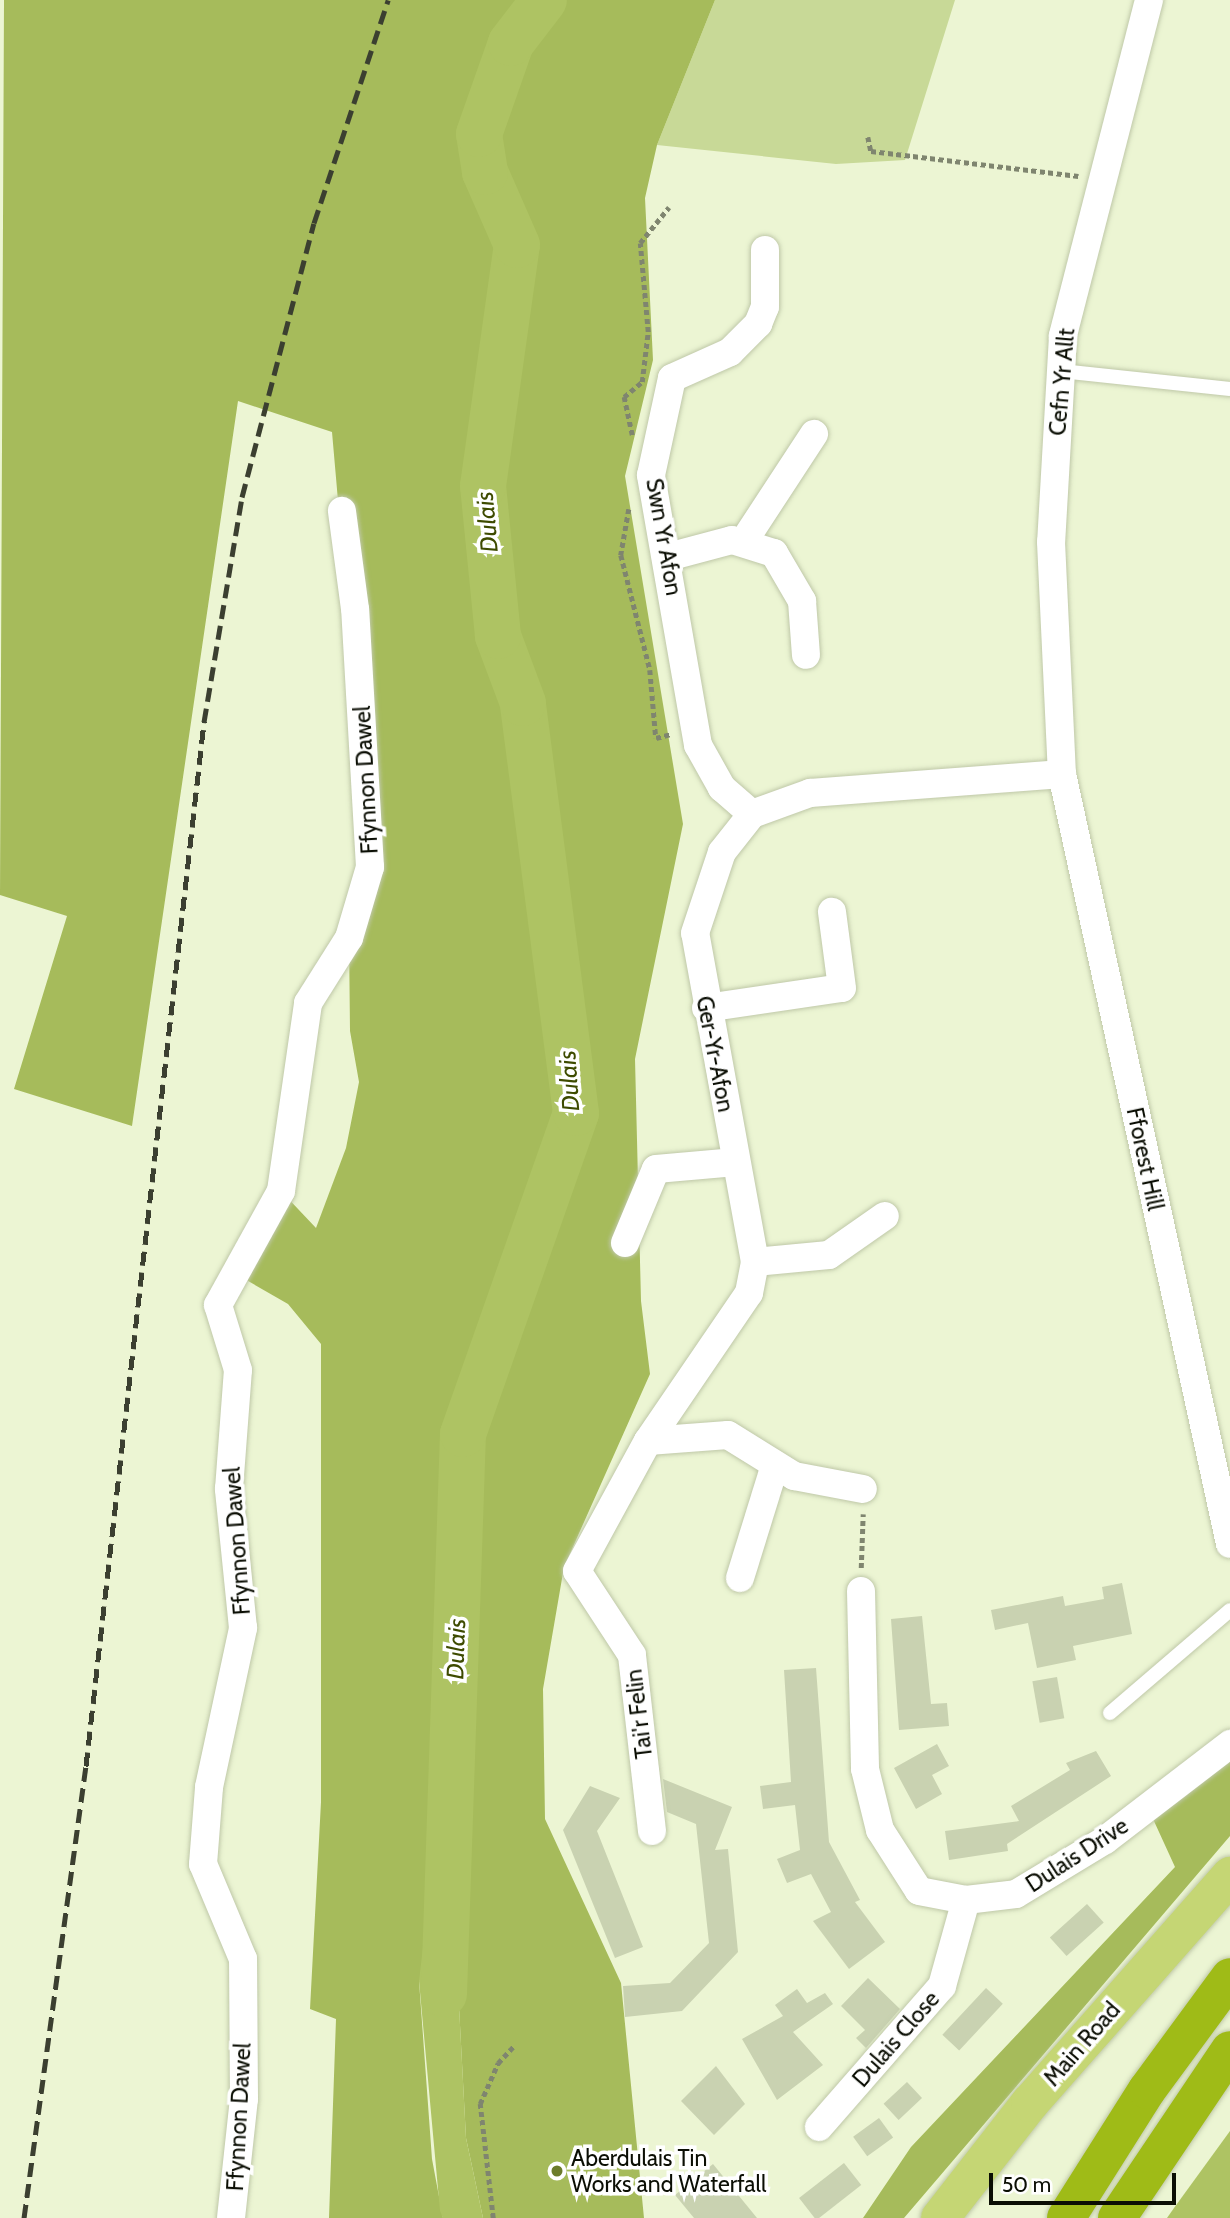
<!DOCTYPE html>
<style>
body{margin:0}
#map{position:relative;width:1230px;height:2218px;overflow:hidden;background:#ecf5d3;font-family:Cabin,sans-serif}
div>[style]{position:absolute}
.green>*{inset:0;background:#c8d997}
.forest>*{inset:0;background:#a6bb5b}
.water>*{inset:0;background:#aec363}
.river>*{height:46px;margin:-23px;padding:0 23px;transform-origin:23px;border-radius:23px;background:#aec363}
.building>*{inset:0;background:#c9d2b1;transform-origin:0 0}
.path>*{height:4.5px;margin-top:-2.25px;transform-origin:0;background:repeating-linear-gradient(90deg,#7f856f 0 5px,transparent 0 8.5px)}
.roads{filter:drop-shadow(0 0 2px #bfc8a8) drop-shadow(0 0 2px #bfc8a8)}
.lane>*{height:14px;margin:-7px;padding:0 7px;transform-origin:7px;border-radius:7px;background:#fff}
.street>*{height:28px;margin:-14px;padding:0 14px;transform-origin:14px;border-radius:14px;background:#fff}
.primary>*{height:38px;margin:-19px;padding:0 19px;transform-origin:19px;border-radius:19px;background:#c5d674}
.highway>*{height:38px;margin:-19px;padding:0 19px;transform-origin:19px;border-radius:19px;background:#9fbb17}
.rail>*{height:5px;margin-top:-2.5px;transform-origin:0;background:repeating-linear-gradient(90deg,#3b3f30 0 14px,transparent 0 21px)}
.dots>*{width:19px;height:19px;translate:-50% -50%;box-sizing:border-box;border:4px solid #fff;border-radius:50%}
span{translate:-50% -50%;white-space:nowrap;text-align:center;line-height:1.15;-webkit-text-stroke:7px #fff;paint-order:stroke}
.street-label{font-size:23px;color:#0b0e04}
.poi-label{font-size:23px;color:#0b0e04}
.left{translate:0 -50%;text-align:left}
.water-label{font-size:24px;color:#3e4b00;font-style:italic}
.scale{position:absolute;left:989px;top:2173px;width:187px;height:32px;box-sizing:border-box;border:4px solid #0b0e04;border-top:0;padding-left:9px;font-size:21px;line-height:24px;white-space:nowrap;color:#0b0e04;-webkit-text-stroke:5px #fff;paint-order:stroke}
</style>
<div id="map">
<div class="green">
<div style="clip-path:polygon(715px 0,955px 0,905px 160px,836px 164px,657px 145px)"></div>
</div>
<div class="forest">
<div style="clip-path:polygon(4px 0,715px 0,657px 145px,645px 198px,653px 360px,625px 476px,683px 824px,635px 1059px,641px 1301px,650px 1374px,564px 1567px,543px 1689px,545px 1819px,621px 1983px,644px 2218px,483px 2218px,466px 2138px,455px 1931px,419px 1981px,432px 2159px,443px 2218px,329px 2218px,336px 2019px,310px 2009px,321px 1802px,321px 1344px,288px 1304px,236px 1274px,281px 1191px,316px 1228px,346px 1148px,359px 1082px,350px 1031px,349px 938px,370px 867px,332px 432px,238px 401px,132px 1126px,14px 1089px,67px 916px,0 895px)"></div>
<div style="clip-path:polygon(1230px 1745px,1230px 1836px,904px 2218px,863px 2218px,911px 2147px,1175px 1867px,1148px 1808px)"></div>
</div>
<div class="water">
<div style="clip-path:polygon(425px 1930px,455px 1930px,466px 2138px,483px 2218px,443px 2218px,440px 2211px,419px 1981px)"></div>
<div style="clip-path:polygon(1230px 2131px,1230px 2218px,1167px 2218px,1174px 2208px)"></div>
</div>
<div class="river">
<div style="left:444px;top:1994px;width:560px;rotate:-88.06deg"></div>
<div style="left:463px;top:1434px;width:340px;rotate:-70.6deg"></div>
<div style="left:576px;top:1113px;width:413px;rotate:-97.4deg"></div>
<div style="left:523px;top:703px;width:72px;rotate:-110.5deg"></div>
<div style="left:498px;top:636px;width:151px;rotate:-95.7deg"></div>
<div style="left:483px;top:486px;width:243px;rotate:-82deg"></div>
<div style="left:517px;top:245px;width:80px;rotate:-113.7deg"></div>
<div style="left:485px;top:172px;width:38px;rotate:-99deg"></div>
<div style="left:479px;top:134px;width:96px;rotate:-70.6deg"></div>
<div style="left:511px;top:43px;width:54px;rotate:-52.5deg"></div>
</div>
<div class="building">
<div style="clip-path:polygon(1122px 1583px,1132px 1634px,1073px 1646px,1076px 1660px,1037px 1668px,1028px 1623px,995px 1630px,991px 1610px,1063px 1596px,1065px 1606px,1104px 1599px,1102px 1587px)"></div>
<div style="clip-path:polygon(922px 1616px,931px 1704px,947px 1703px,949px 1726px,899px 1730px,891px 1619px)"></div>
<div style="clip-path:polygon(816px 1668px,829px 1842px,860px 1900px,855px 1902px,885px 1942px,849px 1969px,813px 1921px,831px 1912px,811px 1874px,787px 1883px,777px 1859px,800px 1850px,795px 1805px,763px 1809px,760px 1786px,791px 1782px,784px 1670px)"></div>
<div style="left:1057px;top:1677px;width:42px;height:25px;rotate:80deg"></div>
<div style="clip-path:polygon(937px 1744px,949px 1766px,932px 1775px,942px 1794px,916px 1809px,894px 1768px)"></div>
<div style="clip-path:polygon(1096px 1751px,1111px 1776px,1007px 1844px,1008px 1851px,949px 1860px,945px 1831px,1019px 1821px,1011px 1806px,1070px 1770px,1066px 1763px)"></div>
<div style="clip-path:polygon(663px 1779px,732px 1807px,715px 1850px,728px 1849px,738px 1952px,682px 2011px,625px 2017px,623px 1986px,670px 1983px,709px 1943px,696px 1824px,667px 1812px)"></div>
<div style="clip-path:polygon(590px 1786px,620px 1798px,597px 1831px,643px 1947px,615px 1958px,563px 1830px)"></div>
<div style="left:1087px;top:1904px;width:25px;height:50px;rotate:48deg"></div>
<div style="clip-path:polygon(868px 1978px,900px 2009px,866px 2048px,856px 2038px,865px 2030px,841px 2006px)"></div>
<div style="left:986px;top:1988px;width:23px;height:64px;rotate:43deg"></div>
<div style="clip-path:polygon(797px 1989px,807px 2003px,825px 1993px,833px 2004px,793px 2032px,823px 2065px,777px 2100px,742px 2039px,783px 2016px,775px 2005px)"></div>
<div style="clip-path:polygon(716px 2066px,745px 2104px,714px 2135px,681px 2101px)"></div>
<div style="left:907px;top:2082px;width:22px;height:32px;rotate:47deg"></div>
<div style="left:879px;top:2118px;width:24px;height:32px;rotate:54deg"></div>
<div style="left:844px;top:2163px;width:28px;height:57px;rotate:52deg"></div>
<div style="clip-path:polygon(713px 2164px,757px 2218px,694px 2218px,675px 2195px)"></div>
</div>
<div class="path">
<div style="left:868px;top:137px;width:14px;rotate:78deg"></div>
<div style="left:871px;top:151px;width:209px;rotate:6.9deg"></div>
<div style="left:632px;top:435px;width:39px;rotate:-102deg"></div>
<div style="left:624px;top:397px;width:23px;rotate:-40deg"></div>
<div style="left:642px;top:382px;width:50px;rotate:-83.2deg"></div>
<div style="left:648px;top:332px;width:89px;rotate:-95.1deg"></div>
<div style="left:640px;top:243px;width:46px;rotate:-51.1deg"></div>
<div style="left:629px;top:509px;width:47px;rotate:99.9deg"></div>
<div style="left:621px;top:555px;width:119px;rotate:75.8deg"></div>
<div style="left:650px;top:670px;width:68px;rotate:85deg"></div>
<div style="left:656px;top:738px;width:16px;rotate:-15deg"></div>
<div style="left:861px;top:1568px;width:54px;rotate:-87.9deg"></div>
<div style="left:493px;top:2218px;width:115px;rotate:-96.5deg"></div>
<div style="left:480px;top:2104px;width:45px;rotate:-66.3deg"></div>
<div style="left:498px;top:2063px;width:23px;rotate:-47deg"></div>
</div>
<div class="roads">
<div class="lane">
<div style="left:1061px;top:371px;width:170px;rotate:6.1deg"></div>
<div style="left:1110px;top:1713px;width:158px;rotate:-40.6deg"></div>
</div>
<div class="street">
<div style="left:1149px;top:0;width:347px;rotate:104.4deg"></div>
<div style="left:1063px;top:336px;width:206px;rotate:93.3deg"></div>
<div style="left:1051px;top:542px;width:232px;rotate:87.3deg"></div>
<div style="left:1062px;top:774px;width:788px;rotate:77.69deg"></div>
<div style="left:744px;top:541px;width:128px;rotate:-56.8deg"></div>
<div style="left:668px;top:557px;width:66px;rotate:-14.9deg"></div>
<div style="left:732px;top:540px;width:44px;rotate:17.2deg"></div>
<div style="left:774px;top:553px;width:56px;rotate:59.7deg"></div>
<div style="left:802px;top:601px;width:54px;rotate:85.8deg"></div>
<div style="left:752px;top:814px;width:40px;rotate:-139deg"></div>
<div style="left:722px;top:788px;width:49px;rotate:-119.2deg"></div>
<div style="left:698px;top:745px;width:274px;rotate:-99.9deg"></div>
<div style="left:651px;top:475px;width:99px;rotate:-77.8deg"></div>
<div style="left:672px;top:378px;width:64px;rotate:-24.1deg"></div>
<div style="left:730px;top:352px;width:40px;rotate:-45deg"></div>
<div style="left:758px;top:324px;width:18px;rotate:-68deg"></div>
<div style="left:765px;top:307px;width:57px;rotate:-90deg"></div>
<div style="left:706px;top:1008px;width:137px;rotate:-8.4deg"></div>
<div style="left:842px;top:988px;width:77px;rotate:-97.5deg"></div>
<div style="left:625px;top:1243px;width:80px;rotate:-67.3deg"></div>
<div style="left:656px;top:1169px;width:80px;rotate:-5deg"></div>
<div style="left:755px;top:1262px;width:74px;rotate:-5.4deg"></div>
<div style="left:829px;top:1255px;width:68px;rotate:-34.9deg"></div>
<div style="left:648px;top:1441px;width:80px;rotate:-4.3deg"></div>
<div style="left:728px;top:1435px;width:78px;rotate:31.8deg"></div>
<div style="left:794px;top:1476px;width:70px;rotate:10.7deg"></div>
<div style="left:740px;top:1578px;width:118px;rotate:-72.8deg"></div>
<div style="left:861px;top:1591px;width:178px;rotate:88.7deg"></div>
<div style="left:865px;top:1769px;width:63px;rotate:76.2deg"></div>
<div style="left:880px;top:1830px;width:72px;rotate:57.4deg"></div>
<div style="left:919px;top:1891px;width:48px;rotate:10.8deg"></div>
<div style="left:966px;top:1900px;width:50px;rotate:-6.8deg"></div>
<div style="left:1016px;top:1894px;width:104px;rotate:-31.2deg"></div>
<div style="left:1105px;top:1840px;width:158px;rotate:-37.5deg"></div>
<div style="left:652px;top:1831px;width:177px;rotate:-96.5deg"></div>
<div style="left:632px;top:1655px;width:100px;rotate:-123.2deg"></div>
<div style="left:577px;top:1571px;width:148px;rotate:-61.4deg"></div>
<div style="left:648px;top:1441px;width:179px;rotate:-55.7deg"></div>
<div style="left:749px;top:1293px;width:32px;rotate:-79deg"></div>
<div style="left:755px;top:1262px;width:334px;rotate:-100.3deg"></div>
<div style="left:695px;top:933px;width:85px;rotate:-71.6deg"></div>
<div style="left:722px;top:852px;width:48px;rotate:-51.7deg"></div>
<div style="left:752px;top:814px;width:62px;rotate:-19.9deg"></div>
<div style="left:810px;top:793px;width:253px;rotate:-4.3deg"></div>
<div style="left:819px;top:2127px;width:187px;rotate:-48.9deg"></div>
<div style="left:942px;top:1986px;width:89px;rotate:-74.4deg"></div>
<div style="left:231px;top:2218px;width:120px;rotate:-83.8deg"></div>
<div style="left:244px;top:2099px;width:140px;rotate:-90.4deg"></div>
<div style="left:243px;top:1959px;width:103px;rotate:-112.8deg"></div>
<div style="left:203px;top:1864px;width:77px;rotate:-85.5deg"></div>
<div style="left:209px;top:1787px;width:163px;rotate:-77.9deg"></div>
<div style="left:243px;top:1628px;width:140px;rotate:-95.8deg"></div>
<div style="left:229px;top:1489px;width:119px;rotate:-85.7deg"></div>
<div style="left:238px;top:1370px;width:68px;rotate:-107.1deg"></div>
<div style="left:218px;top:1305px;width:130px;rotate:-61.1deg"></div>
<div style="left:281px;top:1191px;width:190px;rotate:-81.8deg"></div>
<div style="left:308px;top:1003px;width:77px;rotate:-57.8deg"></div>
<div style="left:349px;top:938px;width:74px;rotate:-73.5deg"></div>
<div style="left:370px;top:867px;width:258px;rotate:-93.3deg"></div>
<div style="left:355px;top:609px;width:99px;rotate:-97.6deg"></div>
</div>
<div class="primary">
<div style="left:940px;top:2218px;width:146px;rotate:-52deg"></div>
<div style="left:1030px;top:2103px;width:303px;rotate:-48.6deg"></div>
</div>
<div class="highway">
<div style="left:1066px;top:2218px;width:151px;rotate:-57.7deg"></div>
<div style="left:1147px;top:2090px;width:140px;rotate:-53.7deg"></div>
<div style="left:1117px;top:2218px;width:202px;rotate:-56.1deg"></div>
</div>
</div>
<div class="rail">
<div style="left:24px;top:2218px;width:456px;rotate:-82.2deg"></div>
<div style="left:86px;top:1766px;width:1051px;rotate:-83.55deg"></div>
<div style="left:204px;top:722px;width:228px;rotate:-80.4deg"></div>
<div style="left:242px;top:497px;width:283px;rotate:-75.3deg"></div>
<div style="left:314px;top:223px;width:235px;rotate:-71.6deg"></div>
</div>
<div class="dots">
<div style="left:557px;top:2171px;background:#6c7c2b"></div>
</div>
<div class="street-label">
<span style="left:1062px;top:382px;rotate:-85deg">Cefn Yr Allt</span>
<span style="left:664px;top:537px;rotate:80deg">Swn Yr Afon</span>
<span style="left:366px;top:780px;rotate:-93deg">Ffynnon Dawel</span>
<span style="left:715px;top:1054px;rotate:79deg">Ger-Yr-Afon</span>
<span style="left:1145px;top:1159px;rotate:78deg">Fforest Hill</span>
<span style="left:237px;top:1541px;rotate:-94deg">Ffynnon Dawel</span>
<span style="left:639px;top:1714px;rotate:-97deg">Tai'r Felin</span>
<span style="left:1077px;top:1855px;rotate:-33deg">Dulais Drive</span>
<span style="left:896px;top:2039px;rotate:-49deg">Dulais Close</span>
<span style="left:1082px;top:2044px;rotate:-49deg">Main Road</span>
<span style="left:239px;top:2117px;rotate:-87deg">Ffynnon Dawel</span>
</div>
<div class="poi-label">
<span class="left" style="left:571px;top:2171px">Aberdulais Tin<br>Works and Waterfall</span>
</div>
<div class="water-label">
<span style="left:487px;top:522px;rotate:-95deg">Dulais</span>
<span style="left:569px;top:1081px;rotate:-94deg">Dulais</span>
<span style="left:456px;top:1649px;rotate:-88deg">Dulais</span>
</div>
<div class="scale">50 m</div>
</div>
